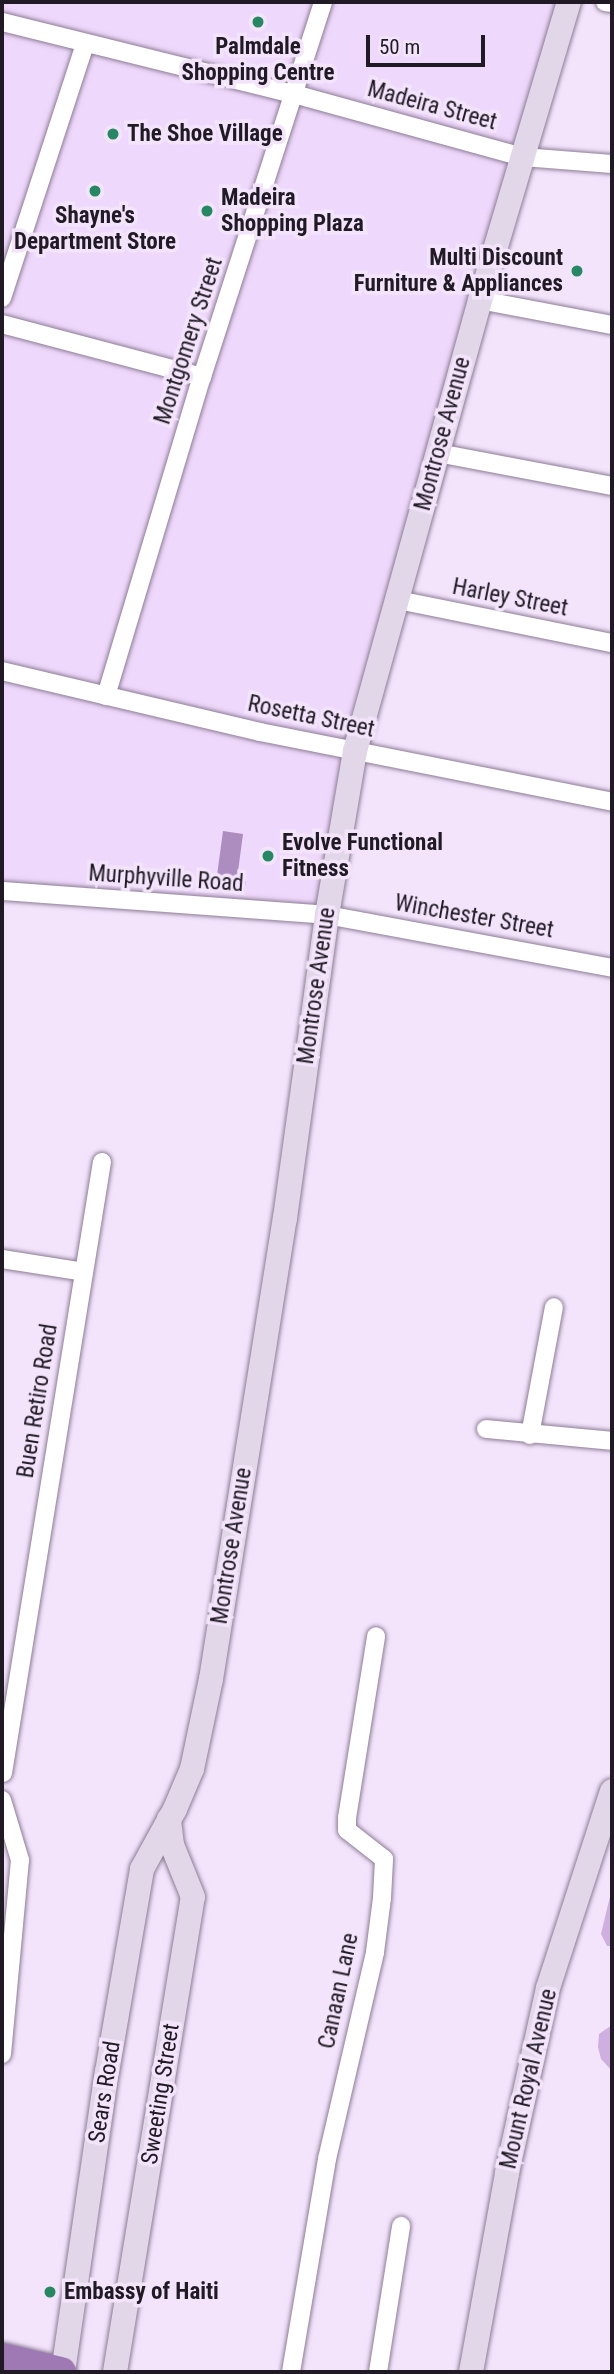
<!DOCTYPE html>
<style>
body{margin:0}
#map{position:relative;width:614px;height:2374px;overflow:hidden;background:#f3e4fc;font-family:"Roboto Condensed",sans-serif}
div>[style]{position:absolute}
.built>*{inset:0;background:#eed8fb}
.green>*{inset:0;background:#ceafe0}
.water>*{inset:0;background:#ad8cc0}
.roads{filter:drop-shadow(0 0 2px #8d7c96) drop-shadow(0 0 2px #8d7c96)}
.street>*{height:18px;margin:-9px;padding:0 9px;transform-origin:9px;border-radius:9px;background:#fff}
.secondary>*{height:24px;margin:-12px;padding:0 12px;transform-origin:12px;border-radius:12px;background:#e2d7e8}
.highway>*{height:30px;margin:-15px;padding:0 15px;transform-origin:15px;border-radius:15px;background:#9f79b4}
.dots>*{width:19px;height:19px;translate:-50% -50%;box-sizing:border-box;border:4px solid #f3e4fc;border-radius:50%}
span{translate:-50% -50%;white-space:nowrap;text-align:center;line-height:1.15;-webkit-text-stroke:7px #f3e4fc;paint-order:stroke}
.poi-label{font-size:23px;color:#201a24;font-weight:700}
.left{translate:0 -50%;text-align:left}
.right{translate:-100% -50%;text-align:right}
.street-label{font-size:23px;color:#201a24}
.frame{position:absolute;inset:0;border:4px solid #201a24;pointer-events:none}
.scale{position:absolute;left:366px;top:35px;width:119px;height:32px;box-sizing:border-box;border:4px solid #201a24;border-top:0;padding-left:9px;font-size:21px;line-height:24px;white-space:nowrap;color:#201a24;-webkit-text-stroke:5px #f3e4fc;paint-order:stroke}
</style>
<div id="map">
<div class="built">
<div style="clip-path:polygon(2px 2px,557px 2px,343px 743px,318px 908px,2px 885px)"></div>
</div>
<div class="green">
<div style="clip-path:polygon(612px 1888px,612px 1946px,607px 1946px,601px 1934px)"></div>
<div style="clip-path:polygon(612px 2025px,612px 2071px,601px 2059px,598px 2047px,599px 2034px)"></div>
</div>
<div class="water">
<div style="clip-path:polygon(223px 831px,243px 834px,237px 879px,246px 881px,244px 894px,215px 890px)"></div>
</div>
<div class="roads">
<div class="street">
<div style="left:605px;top:2px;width:7px;rotate:8deg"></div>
<div style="left:2px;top:22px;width:301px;rotate:13.9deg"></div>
<div style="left:294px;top:94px;width:238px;rotate:15.4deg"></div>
<div style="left:523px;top:157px;width:89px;rotate:4.5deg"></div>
<div style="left:2px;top:298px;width:267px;rotate:-71.9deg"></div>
<div style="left:480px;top:300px;width:134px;rotate:10.7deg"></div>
<div style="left:2px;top:324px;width:207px;rotate:14.8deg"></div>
<div style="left:438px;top:453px;width:177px;rotate:10.7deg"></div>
<div style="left:398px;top:600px;width:218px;rotate:11.4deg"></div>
<div style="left:2px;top:671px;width:265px;rotate:13.3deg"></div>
<div style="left:260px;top:732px;width:359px;rotate:11.2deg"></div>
<div style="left:106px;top:696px;width:333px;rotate:-73.3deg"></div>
<div style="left:202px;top:377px;width:394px;rotate:-72.1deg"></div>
<div style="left:2px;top:891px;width:326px;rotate:4.2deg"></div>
<div style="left:327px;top:915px;width:290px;rotate:10.5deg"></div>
<div style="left:2px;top:1259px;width:83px;rotate:9deg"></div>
<div style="left:486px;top:1429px;width:127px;rotate:5.4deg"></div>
<div style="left:530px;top:1435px;width:130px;rotate:-79.4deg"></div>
<div style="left:3px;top:1773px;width:619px;rotate:-80.8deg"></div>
<div style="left:2px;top:1800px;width:63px;rotate:73.3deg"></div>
<div style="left:20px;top:1860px;width:195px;rotate:95.3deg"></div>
<div style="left:291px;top:2372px;width:216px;rotate:-80.4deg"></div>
<div style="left:327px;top:2159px;width:212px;rotate:-76.9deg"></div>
<div style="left:375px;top:1952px;width:54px;rotate:-82.6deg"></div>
<div style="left:382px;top:1898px;width:39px;rotate:-87deg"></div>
<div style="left:384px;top:1859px;width:47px;rotate:-141.9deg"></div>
<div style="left:347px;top:1830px;width:12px;rotate:-90deg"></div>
<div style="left:347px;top:1818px;width:184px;rotate:-80.9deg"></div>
<div style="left:378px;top:2372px;width:148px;rotate:-81deg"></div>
</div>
<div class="secondary">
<div style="left:63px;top:2372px;width:303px;rotate:-81.7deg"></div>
<div style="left:107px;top:2072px;width:206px;rotate:-80.2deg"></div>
<div style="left:142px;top:1869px;width:68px;rotate:-61.2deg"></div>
<div style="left:175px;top:1809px;width:43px;rotate:-67deg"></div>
<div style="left:192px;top:1769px;width:92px;rotate:-78.1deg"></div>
<div style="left:211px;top:1679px;width:467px;rotate:-80.9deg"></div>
<div style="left:285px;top:1218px;width:306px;rotate:-82.1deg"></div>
<div style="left:327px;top:915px;width:166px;rotate:-80.3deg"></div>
<div style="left:355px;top:751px;width:468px;rotate:-74.5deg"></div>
<div style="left:480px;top:300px;width:311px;rotate:-73.4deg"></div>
<div style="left:115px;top:2372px;width:481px;rotate:-80.7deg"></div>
<div style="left:193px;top:1897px;width:56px;rotate:-112deg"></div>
<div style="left:172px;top:1845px;width:26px;rotate:-97deg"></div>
<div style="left:471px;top:2372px;width:202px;rotate:-79.7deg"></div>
<div style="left:507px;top:2173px;width:189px;rotate:-77.5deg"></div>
<div style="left:548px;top:1988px;width:207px;rotate:-72deg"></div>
</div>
<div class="highway">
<div style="left:2px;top:2358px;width:61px;rotate:13.3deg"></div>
</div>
</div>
<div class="dots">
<div style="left:258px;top:22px;background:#258862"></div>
<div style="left:113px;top:134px;background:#258862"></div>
<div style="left:95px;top:191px;background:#258862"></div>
<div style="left:207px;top:211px;background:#258862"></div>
<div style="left:577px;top:271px;background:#258862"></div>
<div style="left:268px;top:856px;background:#258862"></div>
<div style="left:50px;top:2292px;background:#258862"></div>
</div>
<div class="poi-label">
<span style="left:258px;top:60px">Palmdale<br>Shopping Centre</span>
<span class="left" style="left:127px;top:134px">The Shoe Village</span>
<span class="left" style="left:221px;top:211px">Madeira<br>Shopping Plaza</span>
<span style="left:95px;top:229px">Shayne's<br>Department Store</span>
<span class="right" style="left:563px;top:271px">Multi Discount<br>Furniture &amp; Appliances</span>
<span class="left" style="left:282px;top:856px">Evolve Functional<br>Fitness</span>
<span class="left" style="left:64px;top:2292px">Embassy of Haiti</span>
</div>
<div class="street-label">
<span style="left:432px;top:106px;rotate:15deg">Madeira Street</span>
<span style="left:189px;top:341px;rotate:-72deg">Montgomery Street</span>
<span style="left:443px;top:434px;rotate:-75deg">Montrose Avenue</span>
<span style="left:510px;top:598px;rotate:11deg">Harley Street</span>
<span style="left:311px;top:717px;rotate:12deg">Rosetta Street</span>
<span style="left:166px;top:879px;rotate:4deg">Murphyville Road</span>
<span style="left:474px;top:917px;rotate:10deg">Winchester Street</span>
<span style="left:317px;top:986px;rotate:-82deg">Montrose Avenue</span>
<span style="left:38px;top:1401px;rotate:-81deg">Buen Retiro Road</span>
<span style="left:232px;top:1546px;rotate:-81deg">Montrose Avenue</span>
<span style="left:339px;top:1991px;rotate:-78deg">Canaan Lane</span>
<span style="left:529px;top:2079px;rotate:-77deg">Mount Royal Avenue</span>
<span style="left:105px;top:2092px;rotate:-81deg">Sears Road</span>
<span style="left:161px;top:2094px;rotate:-81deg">Sweeting Street</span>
</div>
<div class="frame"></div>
<div class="scale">50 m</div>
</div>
